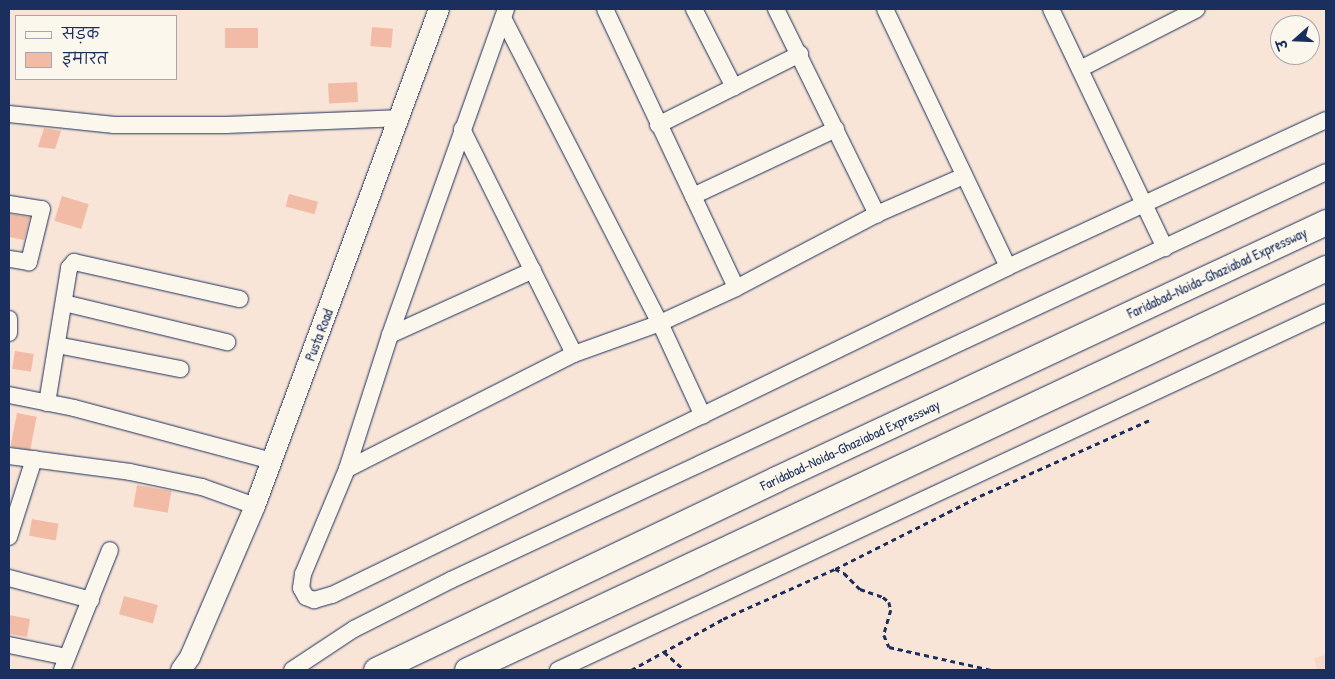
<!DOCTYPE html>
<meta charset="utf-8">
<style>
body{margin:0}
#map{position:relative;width:1335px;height:679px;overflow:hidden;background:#f8e5d7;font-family:"Patrick Hand","Playpen Sans Deva",sans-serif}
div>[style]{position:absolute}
.built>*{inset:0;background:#f6d8c8}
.building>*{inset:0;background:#f2bba6;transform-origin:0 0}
.path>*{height:2.5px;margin-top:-1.25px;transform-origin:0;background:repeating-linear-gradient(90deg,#1b2f5e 0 5px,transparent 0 9px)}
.roads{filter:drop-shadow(0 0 1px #1b2f5e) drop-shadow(0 0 1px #1b2f5e)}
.minor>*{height:16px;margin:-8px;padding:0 8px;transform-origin:8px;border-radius:8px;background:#fbf7ec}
.tertiary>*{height:20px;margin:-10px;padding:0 10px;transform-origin:10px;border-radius:10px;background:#fbf7ec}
.primary>*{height:25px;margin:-12.5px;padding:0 12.5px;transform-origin:12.5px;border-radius:12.5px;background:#fbf7ec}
span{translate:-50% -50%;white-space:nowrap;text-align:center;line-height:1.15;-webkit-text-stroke:5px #fbf7ec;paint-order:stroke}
.street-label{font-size:14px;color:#1b2f5e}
.frame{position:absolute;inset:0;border:10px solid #1b2f5e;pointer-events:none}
.legend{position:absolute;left:15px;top:15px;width:162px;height:65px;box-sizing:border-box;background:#fbf7ec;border:1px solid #a1a7b3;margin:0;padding:6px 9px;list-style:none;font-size:15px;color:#1b2f5e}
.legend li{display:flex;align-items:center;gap:10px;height:25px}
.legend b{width:25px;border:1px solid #a1a7b3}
.north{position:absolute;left:1270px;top:15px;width:50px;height:50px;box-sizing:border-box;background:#fbf7ec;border:1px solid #a1a7b3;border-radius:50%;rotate:250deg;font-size:14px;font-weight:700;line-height:20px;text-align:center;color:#1b2f5e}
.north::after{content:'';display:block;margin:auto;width:18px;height:22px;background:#1b2f5e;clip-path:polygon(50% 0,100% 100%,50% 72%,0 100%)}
</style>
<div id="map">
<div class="built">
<div style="clip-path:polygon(1326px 655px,1326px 670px,1317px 670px,1314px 658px)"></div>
</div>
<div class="building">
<div style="left:372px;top:27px;width:21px;height:19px;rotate:5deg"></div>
<div style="left:225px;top:28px;width:33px;height:20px"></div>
<div style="left:357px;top:82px;width:20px;height:29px;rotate:87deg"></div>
<div style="clip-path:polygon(44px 128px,61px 131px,55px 149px,38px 147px)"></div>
<div style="left:289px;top:194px;width:30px;height:13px;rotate:15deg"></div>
<div style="left:62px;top:196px;width:28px;height:26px;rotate:17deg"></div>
<div style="clip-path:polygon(9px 214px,30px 217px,24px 240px,9px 237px)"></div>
<div style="left:15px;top:351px;width:19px;height:18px;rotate:9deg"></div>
<div style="left:17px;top:413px;width:20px;height:34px;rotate:11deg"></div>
<div style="left:137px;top:485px;width:35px;height:22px;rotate:10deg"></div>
<div style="left:32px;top:519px;width:27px;height:17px;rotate:10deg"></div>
<div style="left:124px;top:596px;width:35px;height:19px;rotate:15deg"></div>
<div style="clip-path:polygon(9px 615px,30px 619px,27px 637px,9px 634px)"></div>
</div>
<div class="path">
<div style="left:835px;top:569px;width:10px;rotate:24deg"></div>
<div style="left:844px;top:573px;width:23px;rotate:45deg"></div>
<div style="left:860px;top:589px;width:24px;rotate:19deg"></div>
<div style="left:883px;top:597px;width:8px;rotate:40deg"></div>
<div style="left:889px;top:602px;width:8px;rotate:76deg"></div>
<div style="left:891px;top:610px;width:26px;rotate:106deg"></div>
<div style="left:884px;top:635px;width:13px;rotate:67deg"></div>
<div style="left:889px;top:647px;width:106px;rotate:12.6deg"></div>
<div style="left:664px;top:652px;width:28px;rotate:41deg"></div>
<div style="left:631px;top:670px;width:105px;rotate:-29deg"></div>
<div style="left:723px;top:619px;width:123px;rotate:-24.1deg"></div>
<div style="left:835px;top:569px;width:162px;rotate:-26.7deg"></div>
<div style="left:980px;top:496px;width:188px;rotate:-24.1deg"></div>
</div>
<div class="roads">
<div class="minor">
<div style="left:506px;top:9px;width:346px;rotate:109.6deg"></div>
<div style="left:390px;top:335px;width:141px;rotate:107.8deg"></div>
<div style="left:347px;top:469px;width:114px;rotate:112.7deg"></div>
<div style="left:303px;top:574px;width:14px;rotate:98deg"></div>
<div style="left:301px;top:588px;width:10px;rotate:61deg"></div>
<div style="left:306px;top:597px;width:9px;rotate:21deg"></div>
<div style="left:314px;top:600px;width:19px;rotate:-16deg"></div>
<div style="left:332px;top:595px;width:751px;rotate:-25.88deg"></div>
<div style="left:1008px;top:267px;width:350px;rotate:-24.8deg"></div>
<div style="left:605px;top:9px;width:308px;rotate:64.8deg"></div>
<div style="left:736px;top:288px;width:159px;rotate:-27.7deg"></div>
<div style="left:877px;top:214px;width:95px;rotate:-23.6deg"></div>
<div style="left:694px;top:9px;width:88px;rotate:62.9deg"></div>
<div style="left:776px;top:9px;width:229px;rotate:63.8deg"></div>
<div style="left:885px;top:9px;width:286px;rotate:64.5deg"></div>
<div style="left:1051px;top:9px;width:265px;rotate:64.5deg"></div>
<div style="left:503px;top:18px;width:343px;rotate:62.8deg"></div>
<div style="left:660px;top:323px;width:102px;rotate:65.2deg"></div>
<div style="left:1080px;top:69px;width:131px;rotate:-27.1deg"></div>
<div style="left:9px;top:114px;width:106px;rotate:6deg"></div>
<div style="left:114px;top:125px;width:112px"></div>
<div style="left:226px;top:125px;width:171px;rotate:-2.3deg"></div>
<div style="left:658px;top:125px;width:159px;rotate:-26.6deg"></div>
<div style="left:462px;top:129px;width:251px;rotate:63.5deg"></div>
<div style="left:693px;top:196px;width:158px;rotate:-25.1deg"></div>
<div style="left:9px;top:204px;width:33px;rotate:9deg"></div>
<div style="left:42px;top:209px;width:55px;rotate:103.8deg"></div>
<div style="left:29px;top:262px;width:20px;rotate:-171deg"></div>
<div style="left:64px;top:303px;width:168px;rotate:13.5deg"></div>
<div style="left:9px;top:319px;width:14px;rotate:90deg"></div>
<div style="left:390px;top:335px;width:157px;rotate:-24.4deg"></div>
<div style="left:57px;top:345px;width:126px;rotate:11deg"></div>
<div style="left:9px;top:395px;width:66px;rotate:11.3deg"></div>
<div style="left:74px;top:408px;width:205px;rotate:15deg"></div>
<div style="left:47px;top:403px;width:137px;rotate:-80.7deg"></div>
<div style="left:69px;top:268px;width:8px;rotate:-50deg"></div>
<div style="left:74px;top:262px;width:170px;rotate:12.6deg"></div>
<div style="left:9px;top:456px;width:122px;rotate:7.5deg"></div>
<div style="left:130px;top:472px;width:74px;rotate:11.8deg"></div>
<div style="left:202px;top:487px;width:56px;rotate:19.7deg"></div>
<div style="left:347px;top:469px;width:254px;rotate:-26.9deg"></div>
<div style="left:574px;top:354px;width:91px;rotate:-19.8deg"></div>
<div style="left:660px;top:323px;width:84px;rotate:-24.7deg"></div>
<div style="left:9px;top:537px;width:82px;rotate:-72.2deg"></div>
<div style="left:9px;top:578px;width:85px;rotate:15deg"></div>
<div style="left:9px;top:645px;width:59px;rotate:11.7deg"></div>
<div style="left:62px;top:670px;width:129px;rotate:-68.2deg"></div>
<div style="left:292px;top:670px;width:74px;rotate:-33.5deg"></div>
<div style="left:354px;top:629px;width:109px;rotate:-26.8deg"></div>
<div style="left:451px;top:580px;width:965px;rotate:-25deg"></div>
<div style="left:558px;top:670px;width:847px;rotate:-24.99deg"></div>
</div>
<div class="tertiary">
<div style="left:181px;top:670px;width:16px;rotate:-55deg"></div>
<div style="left:190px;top:657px;width:164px;rotate:-66.7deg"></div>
<div style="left:255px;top:506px;width:530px;rotate:-69.68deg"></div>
</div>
<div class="primary">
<div style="left:376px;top:670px;width:443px;rotate:-25.5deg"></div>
<div style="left:776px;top:479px;width:607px;rotate:-25.05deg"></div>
<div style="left:467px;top:670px;width:948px;rotate:-25.08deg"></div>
</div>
</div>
<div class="street-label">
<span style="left:1217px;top:273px;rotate:-25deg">Faridabad-Noida-Ghaziabad Expressway</span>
<span style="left:319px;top:335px;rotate:-69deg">Pusta Road</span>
<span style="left:850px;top:445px;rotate:-25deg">Faridabad-Noida-Ghaziabad Expressway</span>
</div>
<div class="frame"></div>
<ul class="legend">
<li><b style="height:6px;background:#fbf7ec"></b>सड़क</li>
<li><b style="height:14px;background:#f2bba6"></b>इमारत</li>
</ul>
<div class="north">उ</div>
</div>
